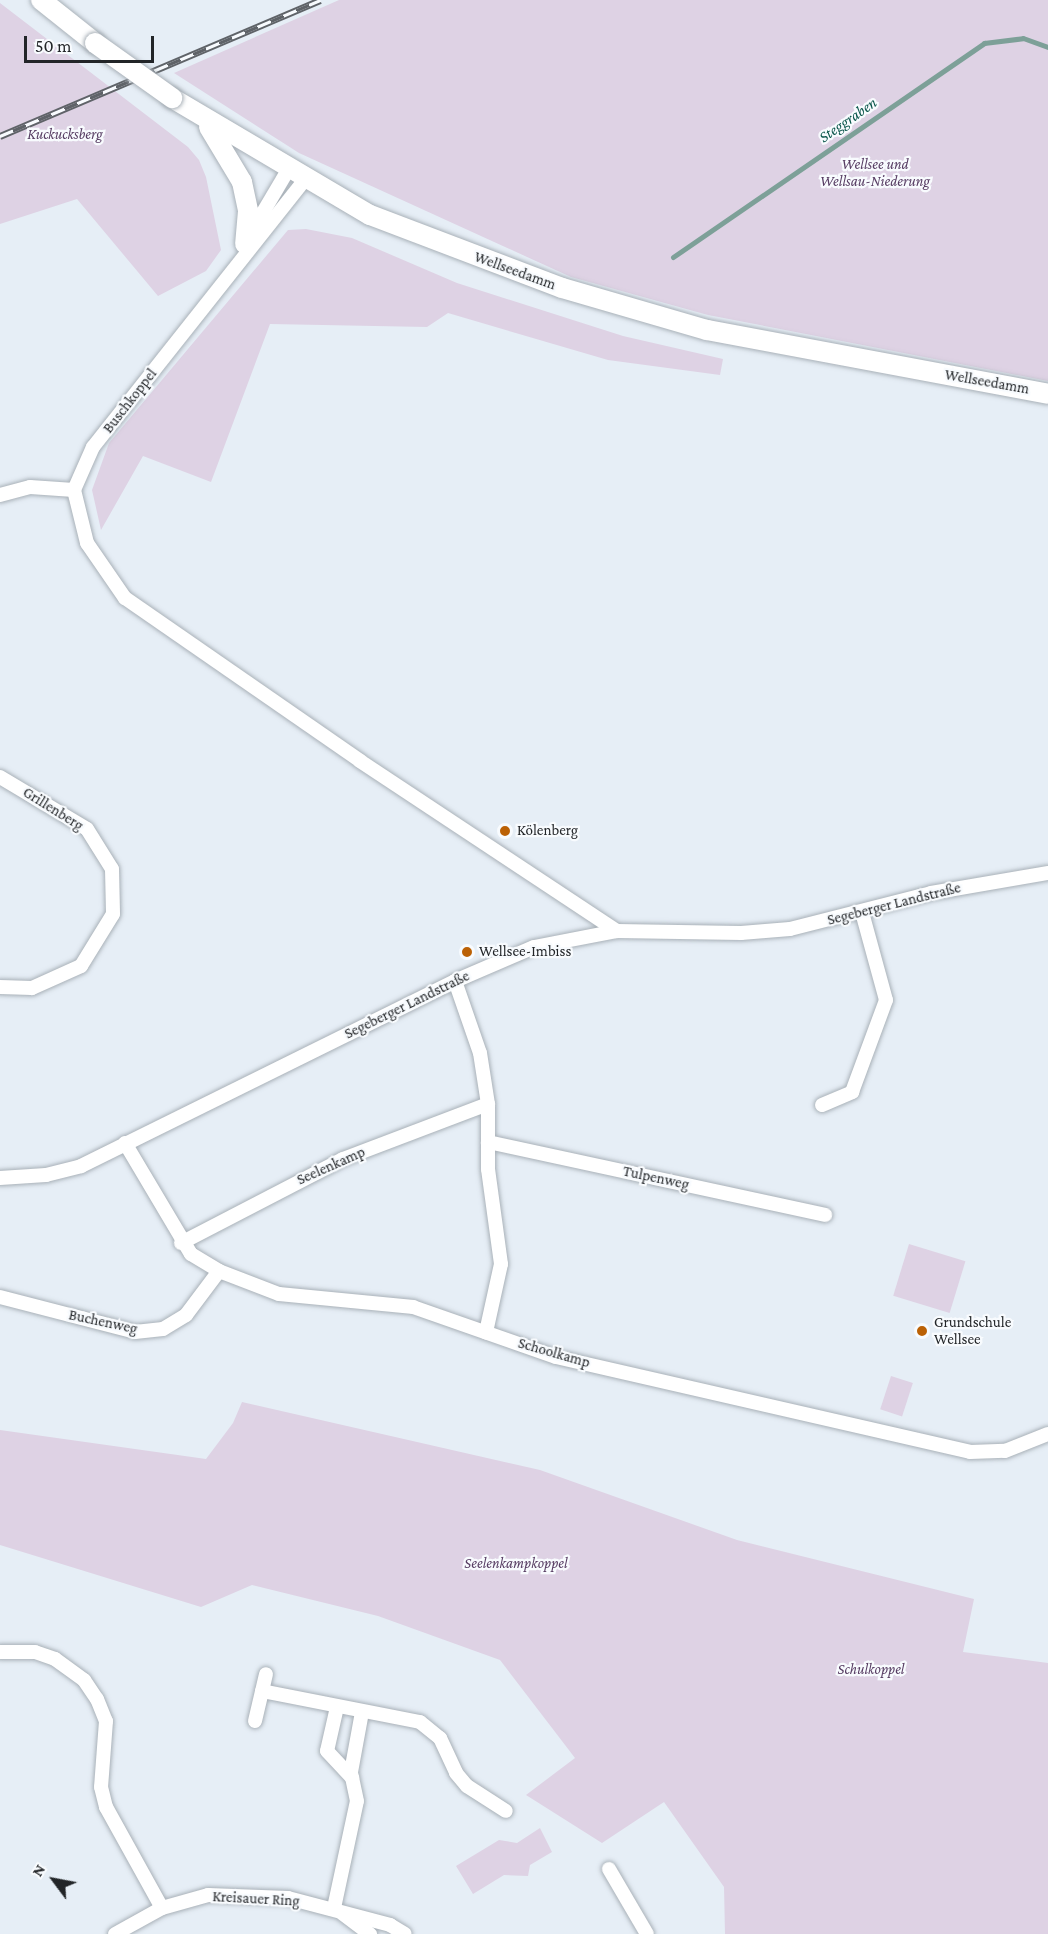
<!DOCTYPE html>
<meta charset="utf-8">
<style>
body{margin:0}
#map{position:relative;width:1048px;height:1934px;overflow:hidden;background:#e6eef6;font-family:"Crimson Pro",serif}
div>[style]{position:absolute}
.green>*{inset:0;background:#ded2e4;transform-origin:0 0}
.stream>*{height:5px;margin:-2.5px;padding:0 2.5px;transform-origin:2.5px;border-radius:2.5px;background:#7da098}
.roads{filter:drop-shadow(0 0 2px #a9b1b8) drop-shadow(0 0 2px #a9b1b8)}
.minor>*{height:14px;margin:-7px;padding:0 7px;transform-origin:7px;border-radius:7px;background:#fff}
.secondary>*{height:20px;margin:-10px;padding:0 10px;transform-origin:10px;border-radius:10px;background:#fff}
.rail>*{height:7px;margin-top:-3.5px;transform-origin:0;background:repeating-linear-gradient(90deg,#f8fbfe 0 14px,#5f6368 0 28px);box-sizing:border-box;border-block:2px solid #5f6368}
.bridges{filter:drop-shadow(0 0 2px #a9b1b8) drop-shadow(0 0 2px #a9b1b8)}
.secondary-bridge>*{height:20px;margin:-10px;padding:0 10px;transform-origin:10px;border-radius:10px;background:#fff}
.dots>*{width:16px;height:16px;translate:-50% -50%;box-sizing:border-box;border:3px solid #f8fbfe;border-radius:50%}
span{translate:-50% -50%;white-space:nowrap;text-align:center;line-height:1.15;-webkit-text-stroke:4.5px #f8fbfe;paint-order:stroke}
.park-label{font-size:15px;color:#573d63;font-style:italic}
.street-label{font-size:15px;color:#222528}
.poi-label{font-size:15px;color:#222528}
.left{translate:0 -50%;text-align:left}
.water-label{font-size:16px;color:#09554a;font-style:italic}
.north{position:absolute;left:24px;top:1850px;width:60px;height:60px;-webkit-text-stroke:4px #f8fbfe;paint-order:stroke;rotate:302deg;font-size:16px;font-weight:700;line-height:24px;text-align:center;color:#222528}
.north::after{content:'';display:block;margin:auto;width:21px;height:27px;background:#222528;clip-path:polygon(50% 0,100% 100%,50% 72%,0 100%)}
.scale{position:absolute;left:24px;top:36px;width:130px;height:27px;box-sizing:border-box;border:3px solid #222528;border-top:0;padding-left:8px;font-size:18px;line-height:21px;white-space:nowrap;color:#222528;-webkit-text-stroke:4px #f8fbfe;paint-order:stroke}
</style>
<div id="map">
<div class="green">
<div style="clip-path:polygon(339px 0,1048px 0,1048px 381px,708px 315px,571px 277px,299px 153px,174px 73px)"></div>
<div style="clip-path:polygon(0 3px,188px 147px,199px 160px,206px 177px,221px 250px,206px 271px,158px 296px,77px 199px,0 224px)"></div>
<div style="clip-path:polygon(306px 229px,352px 238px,457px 283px,623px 336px,723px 359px,720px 375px,608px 360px,448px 313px,427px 327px,270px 324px,211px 482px,143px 456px,101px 530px,92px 490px,109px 443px,288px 230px)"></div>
<div style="left:909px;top:1244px;width:59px;height:54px;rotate:17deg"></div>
<div style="left:891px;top:1376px;width:23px;height:35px;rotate:18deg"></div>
<div style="clip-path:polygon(242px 1402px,540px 1470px,737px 1540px,974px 1599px,963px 1652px,1048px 1663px,1048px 1934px,725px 1934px,724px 1887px,664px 1802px,602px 1843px,526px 1795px,575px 1758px,500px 1660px,378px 1616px,252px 1585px,201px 1607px,0 1545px,0 1430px,206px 1459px,233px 1423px)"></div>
<div style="clip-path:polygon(540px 1828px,552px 1852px,530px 1865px,528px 1876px,504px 1875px,473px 1894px,456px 1866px,499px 1840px,517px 1843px)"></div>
</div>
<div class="stream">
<div style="left:673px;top:257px;width:378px;rotate:-34.5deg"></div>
<div style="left:984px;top:43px;width:39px;rotate:-7deg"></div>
<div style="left:1023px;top:38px;width:27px;rotate:20deg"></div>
</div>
<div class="roads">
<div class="minor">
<div style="left:249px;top:236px;width:77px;rotate:-59.4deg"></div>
<div style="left:74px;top:490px;width:55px;rotate:76.2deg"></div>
<div style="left:87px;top:543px;width:67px;rotate:55.4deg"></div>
<div style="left:125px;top:598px;width:286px;rotate:34.7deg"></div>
<div style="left:360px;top:761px;width:308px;rotate:33.5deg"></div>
<div style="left:74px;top:490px;width:47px;rotate:-66.2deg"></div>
<div style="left:93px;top:447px;width:341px;rotate:-51.6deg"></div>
<div style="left:0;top:495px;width:31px;rotate:-15deg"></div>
<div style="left:30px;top:487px;width:44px;rotate:3.9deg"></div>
<div style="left:0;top:777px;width:101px;rotate:30.9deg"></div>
<div style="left:87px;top:829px;width:47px;rotate:58deg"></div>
<div style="left:112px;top:869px;width:45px;rotate:88.7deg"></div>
<div style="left:113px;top:914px;width:61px;rotate:121.6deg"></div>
<div style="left:81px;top:966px;width:54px;rotate:155.8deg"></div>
<div style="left:32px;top:988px;width:32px;rotate:-178deg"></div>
<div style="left:455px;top:981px;width:76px;rotate:70.9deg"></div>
<div style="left:480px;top:1053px;width:52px;rotate:81.1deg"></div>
<div style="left:488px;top:1104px;width:65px;rotate:90deg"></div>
<div style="left:488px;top:1169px;width:96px;rotate:82.2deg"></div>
<div style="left:501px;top:1264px;width:70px;rotate:102.4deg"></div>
<div style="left:822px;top:1105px;width:33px;rotate:-23deg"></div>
<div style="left:852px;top:1092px;width:98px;rotate:-69.7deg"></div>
<div style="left:886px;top:1000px;width:91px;rotate:-105.3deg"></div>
<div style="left:488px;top:1142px;width:345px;rotate:12.2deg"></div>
<div style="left:125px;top:1143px;width:129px;rotate:59.3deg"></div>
<div style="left:191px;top:1254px;width:33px;rotate:31deg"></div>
<div style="left:219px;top:1271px;width:64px;rotate:21deg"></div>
<div style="left:279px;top:1294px;width:135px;rotate:5.5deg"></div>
<div style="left:413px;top:1307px;width:151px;rotate:19.3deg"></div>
<div style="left:556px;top:1357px;width:425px;rotate:12.9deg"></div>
<div style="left:970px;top:1452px;width:35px;rotate:-2deg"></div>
<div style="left:1005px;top:1451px;width:46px;rotate:-21.6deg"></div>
<div style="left:0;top:1178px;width:46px;rotate:-3.7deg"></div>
<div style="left:46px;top:1175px;width:36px;rotate:-14deg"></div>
<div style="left:81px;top:1166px;width:417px;rotate:-26.3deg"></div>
<div style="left:455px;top:981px;width:86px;rotate:-23.3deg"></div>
<div style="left:534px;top:947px;width:85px;rotate:-10.9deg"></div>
<div style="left:617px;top:931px;width:124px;rotate:0.9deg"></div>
<div style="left:741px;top:933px;width:49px;rotate:-4.7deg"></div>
<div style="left:790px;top:929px;width:146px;rotate:-14.3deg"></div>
<div style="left:931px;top:893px;width:119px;rotate:-9.7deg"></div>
<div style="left:181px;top:1243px;width:182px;rotate:-27.4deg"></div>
<div style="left:343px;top:1159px;width:155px;rotate:-20.8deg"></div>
<div style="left:0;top:1297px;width:139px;rotate:14.5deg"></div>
<div style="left:135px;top:1332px;width:28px;rotate:-6deg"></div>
<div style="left:163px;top:1329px;width:27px;rotate:-31deg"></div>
<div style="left:186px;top:1315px;width:55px;rotate:-53.1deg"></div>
<div style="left:0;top:1652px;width:35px"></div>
<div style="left:35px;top:1652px;width:21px;rotate:19deg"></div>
<div style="left:55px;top:1659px;width:36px;rotate:36deg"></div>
<div style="left:84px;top:1680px;width:23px;rotate:56deg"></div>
<div style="left:97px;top:1699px;width:24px;rotate:68deg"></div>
<div style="left:106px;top:1721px;width:66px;rotate:94.3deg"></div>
<div style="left:101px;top:1787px;width:21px;rotate:76deg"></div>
<div style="left:106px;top:1807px;width:115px;rotate:61deg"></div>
<div style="left:262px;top:1691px;width:161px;rotate:11.1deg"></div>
<div style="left:420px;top:1722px;width:26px;rotate:39deg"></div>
<div style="left:440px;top:1738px;width:38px;rotate:65deg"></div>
<div style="left:456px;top:1773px;width:17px;rotate:50deg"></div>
<div style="left:467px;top:1786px;width:46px;rotate:32.7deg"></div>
<div style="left:337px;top:1707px;width:45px;rotate:102.8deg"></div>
<div style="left:327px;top:1751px;width:37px;rotate:47deg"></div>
<div style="left:255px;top:1721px;width:48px;rotate:-76.8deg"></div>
<div style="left:609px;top:1869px;width:75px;rotate:59.7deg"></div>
<div style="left:334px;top:1908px;width:109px;rotate:-77.9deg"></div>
<div style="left:357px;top:1801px;width:30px;rotate:-102deg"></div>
<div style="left:351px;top:1772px;width:61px;rotate:-79.6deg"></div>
<div style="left:343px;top:1914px;width:34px;rotate:37deg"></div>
<div style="left:115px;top:1934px;width:54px;rotate:-29deg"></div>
<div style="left:162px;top:1908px;width:48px;rotate:-15.8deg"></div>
<div style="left:208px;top:1895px;width:80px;rotate:2.1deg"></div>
<div style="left:288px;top:1898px;width:106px;rotate:14.8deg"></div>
<div style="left:390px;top:1925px;width:17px;rotate:31deg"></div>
</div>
<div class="secondary">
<div style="left:41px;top:0;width:69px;rotate:38.5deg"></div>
<div style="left:172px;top:98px;width:230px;rotate:30.6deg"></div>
<div style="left:370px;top:215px;width:205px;rotate:20.8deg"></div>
<div style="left:562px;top:288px;width:151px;rotate:16.2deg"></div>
<div style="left:707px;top:330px;width:347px;rotate:10.6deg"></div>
<div style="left:209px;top:127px;width:64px;rotate:59deg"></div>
<div style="left:242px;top:182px;width:30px;rotate:78deg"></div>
<div style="left:248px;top:211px;width:33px;rotate:95deg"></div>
</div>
</div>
<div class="rail">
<div style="left:0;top:136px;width:348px;rotate:-23deg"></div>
</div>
<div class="bridges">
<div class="secondary-bridge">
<div style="left:95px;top:43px;width:95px;rotate:35.5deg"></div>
</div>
</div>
<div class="dots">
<div style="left:505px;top:831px;background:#bb6105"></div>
<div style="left:467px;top:952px;background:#bb6105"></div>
<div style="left:922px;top:1331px;background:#bb6105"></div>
</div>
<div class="park-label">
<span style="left:65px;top:135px">Kuckucksberg</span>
<span style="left:875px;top:173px">Wellsee und<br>Wellsau-Niederung</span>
<span style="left:516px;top:1564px">Seelenkampkoppel</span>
<span style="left:871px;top:1670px">Schulkoppel</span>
</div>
<div class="street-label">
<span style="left:515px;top:271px;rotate:20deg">Wellseedamm</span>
<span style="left:987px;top:382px;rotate:10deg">Wellseedamm</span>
<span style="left:130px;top:401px;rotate:-52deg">Buschkoppel</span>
<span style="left:53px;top:809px;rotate:32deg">Grillenberg</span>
<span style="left:894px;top:904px;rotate:-14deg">Segeberger Landstraße</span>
<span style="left:407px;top:1005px;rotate:-26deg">Segeberger Landstraße</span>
<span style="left:331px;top:1166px;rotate:-24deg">Seelenkamp</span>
<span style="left:656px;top:1178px;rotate:12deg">Tulpenweg</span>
<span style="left:103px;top:1322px;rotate:12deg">Buchenweg</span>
<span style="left:554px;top:1353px;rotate:16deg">Schoolkamp</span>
<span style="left:256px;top:1899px;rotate:3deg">Kreisauer Ring</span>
</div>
<div class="poi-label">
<span class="left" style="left:517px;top:831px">Kölenberg</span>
<span class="left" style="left:479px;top:952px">Wellsee-Imbiss</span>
<span class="left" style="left:934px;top:1331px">Grundschule<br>Wellsee</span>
</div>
<div class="water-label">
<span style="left:848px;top:120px;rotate:-35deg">Steggraben</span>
</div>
<div class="north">N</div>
<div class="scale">50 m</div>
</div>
